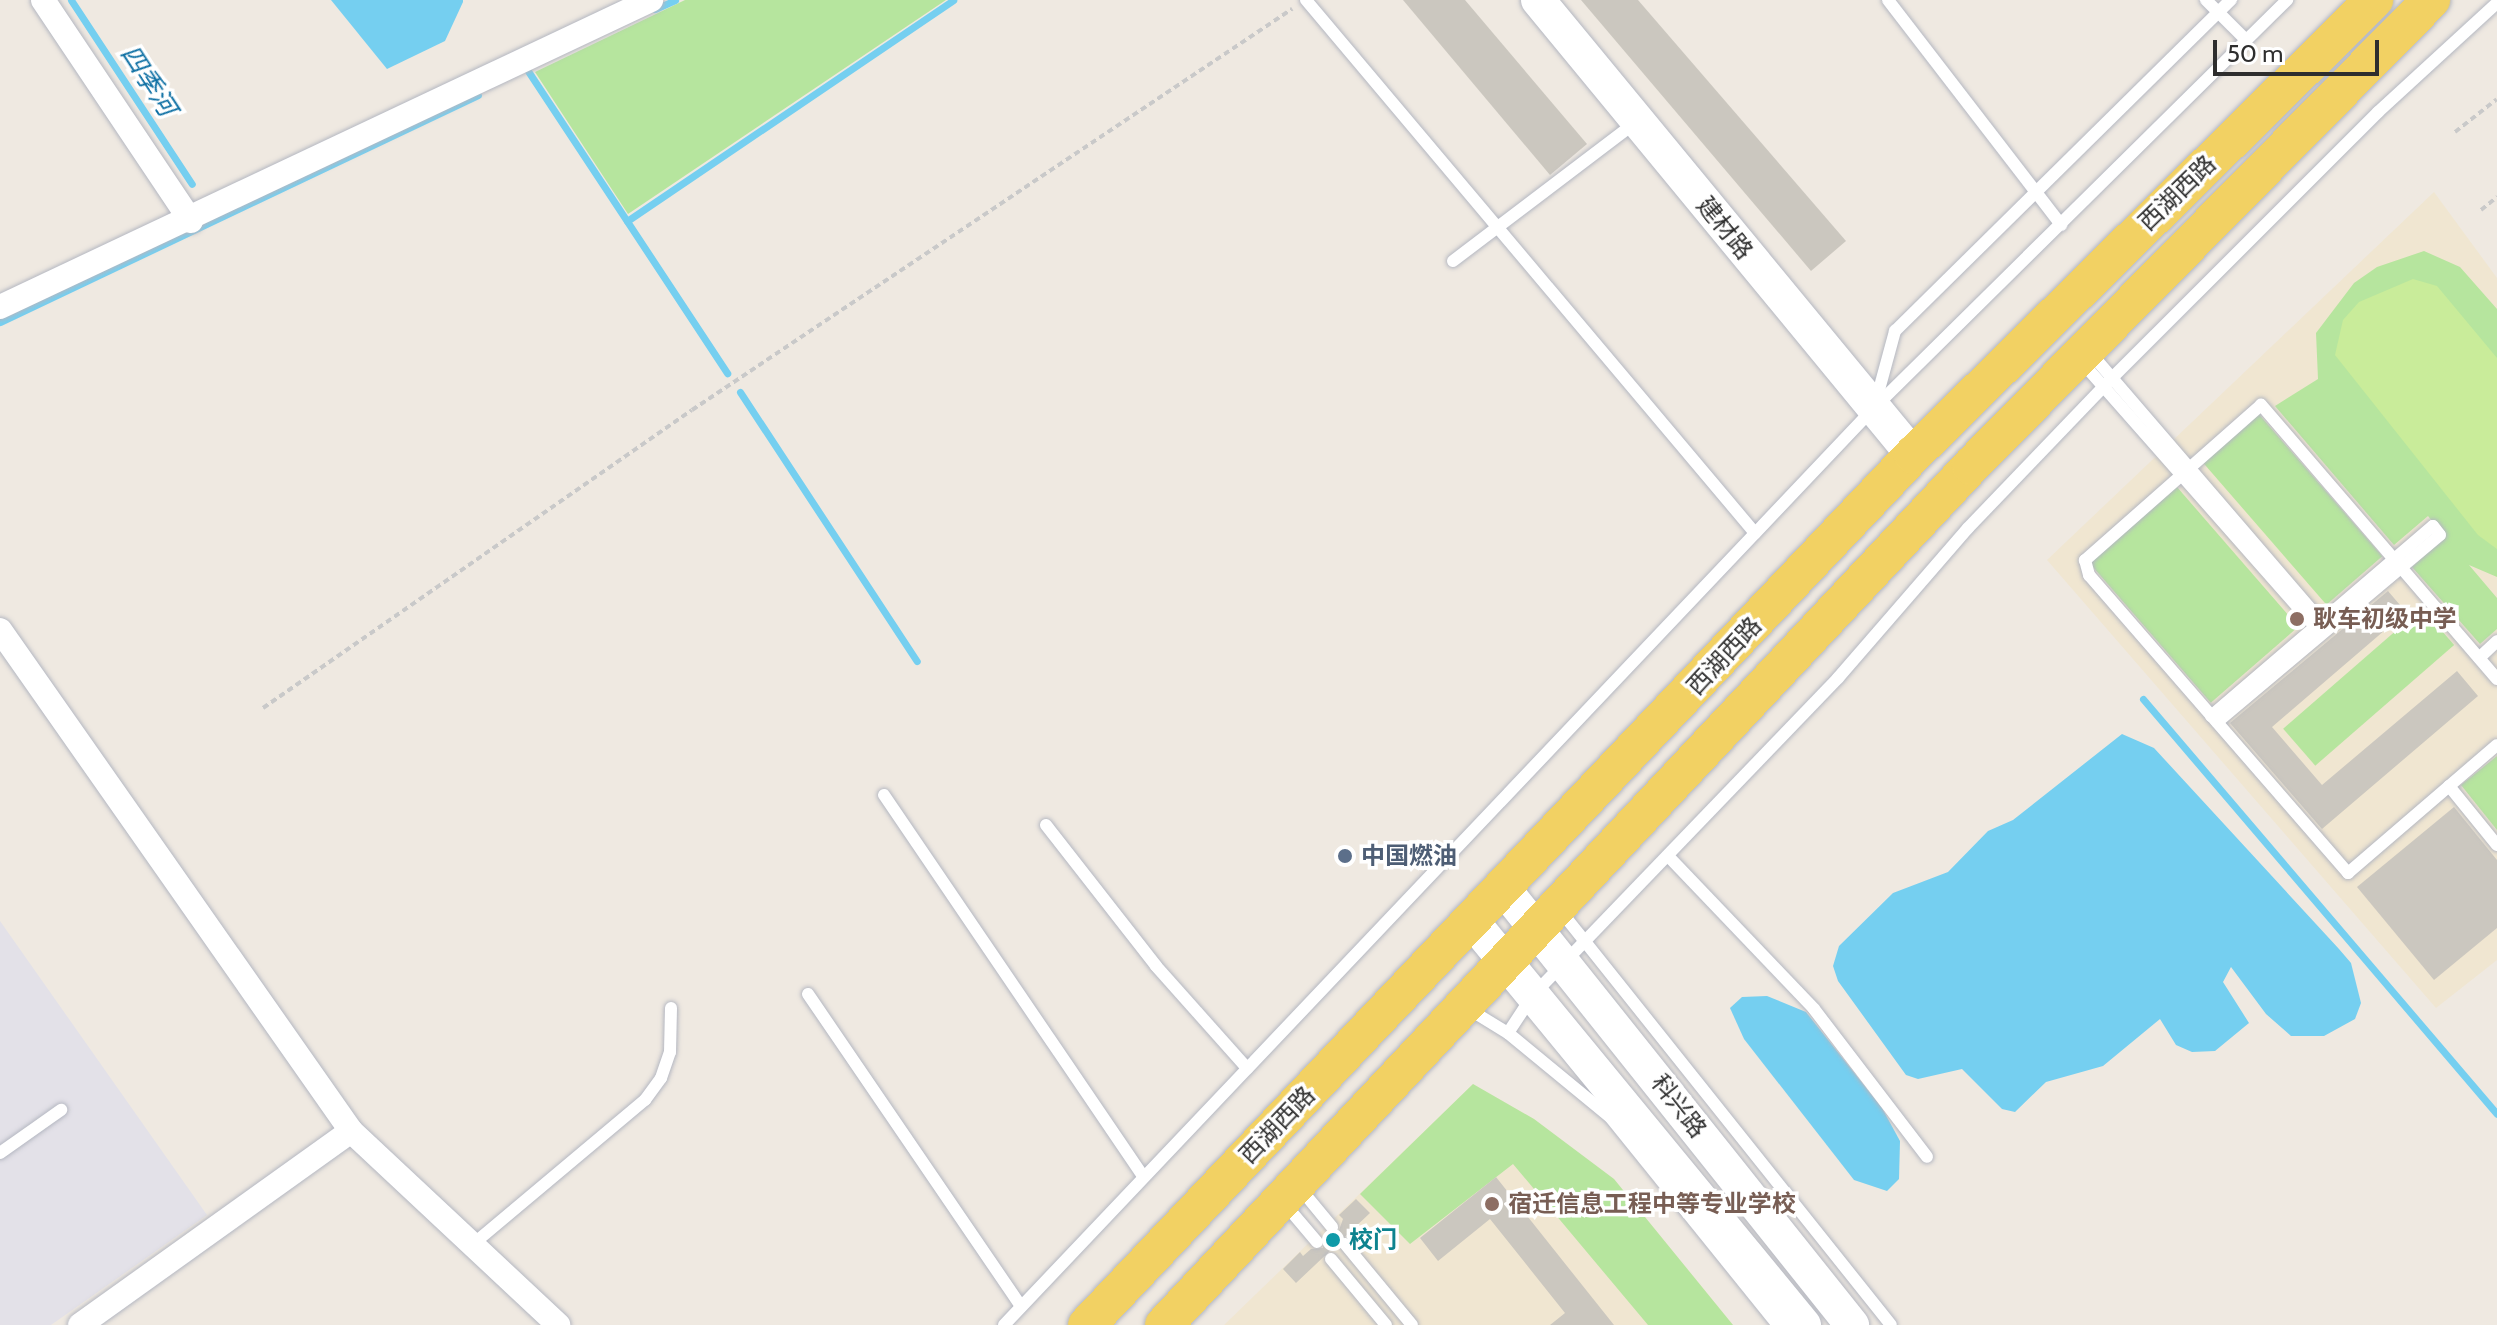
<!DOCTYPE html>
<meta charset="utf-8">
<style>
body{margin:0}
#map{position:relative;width:2497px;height:1325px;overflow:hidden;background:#efe9e1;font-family:Cabin,"Noto Sans SC",sans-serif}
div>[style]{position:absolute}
.industrial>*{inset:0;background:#e3e1e8}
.education>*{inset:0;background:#f0e6d1}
.green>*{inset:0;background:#b6e59e;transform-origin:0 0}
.pitch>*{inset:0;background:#c9ec9a}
.water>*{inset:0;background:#75cff0}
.stream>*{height:7px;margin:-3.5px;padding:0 3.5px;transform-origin:3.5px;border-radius:3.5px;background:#75cff0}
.building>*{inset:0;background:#cbc7bf}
.path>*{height:4px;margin-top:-2px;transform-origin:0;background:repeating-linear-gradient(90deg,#c9c9c9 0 6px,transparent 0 10px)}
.roads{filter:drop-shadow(0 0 2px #b4b7c1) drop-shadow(0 0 2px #b4b7c1)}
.lane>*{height:12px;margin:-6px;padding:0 6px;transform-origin:6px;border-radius:6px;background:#fff}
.street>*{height:24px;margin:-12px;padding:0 12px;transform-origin:12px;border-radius:12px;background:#fff}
.secondary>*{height:34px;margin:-17px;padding:0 17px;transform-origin:17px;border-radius:17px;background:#fff}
.primary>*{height:38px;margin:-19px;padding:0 19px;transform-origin:19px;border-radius:19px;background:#f2d163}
.dots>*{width:22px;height:22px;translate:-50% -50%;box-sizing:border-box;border:4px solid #fff;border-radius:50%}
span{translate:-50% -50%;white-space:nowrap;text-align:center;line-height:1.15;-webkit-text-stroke:7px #fff;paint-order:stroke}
.street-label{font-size:24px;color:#2e2e2e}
.education-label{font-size:24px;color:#785e54;font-weight:700}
.left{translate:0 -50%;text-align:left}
.service-label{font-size:24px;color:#4e5e75;font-weight:700}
.culture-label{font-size:24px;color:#0d838f;font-weight:700}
.water-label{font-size:26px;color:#0d6fa3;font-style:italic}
.scale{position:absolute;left:2213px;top:40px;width:166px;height:36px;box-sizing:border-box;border:4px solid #2e2e2e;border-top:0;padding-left:10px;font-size:24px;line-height:28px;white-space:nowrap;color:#2e2e2e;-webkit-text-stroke:6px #fff;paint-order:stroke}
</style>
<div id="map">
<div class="industrial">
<div style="clip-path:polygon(0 921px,207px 1215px,51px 1325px,0 1325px)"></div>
</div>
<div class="education">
<div style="clip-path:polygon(2434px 192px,2497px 278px,2497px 960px,2436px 1008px,2047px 560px)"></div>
<div style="clip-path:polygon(1473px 1084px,1534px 1119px,1614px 1179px,1733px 1325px,1224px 1325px)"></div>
</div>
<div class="green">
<div style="clip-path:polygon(685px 0,946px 0,628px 214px,535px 72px)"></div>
<div style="clip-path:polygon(2424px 251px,2460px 267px,2497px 309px,2497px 577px,2469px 565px,2497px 598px,2497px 629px,2480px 644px,2412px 567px,2445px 537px,2428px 516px,2394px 545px,2275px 406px,2318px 379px,2316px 333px,2354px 283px,2377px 267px)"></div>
<div style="left:2257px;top:412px;width:191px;height:74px;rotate:49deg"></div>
<div style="left:2177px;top:487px;width:185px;height:116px;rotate:49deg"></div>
<div style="left:2422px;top:608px;width:49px;height:184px;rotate:49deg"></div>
<div style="clip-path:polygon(2497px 756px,2497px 830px,2461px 785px)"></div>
<div style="clip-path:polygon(1473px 1084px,1534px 1119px,1614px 1179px,1733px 1325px,1648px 1325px,1513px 1164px,1410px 1244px,1360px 1194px)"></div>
</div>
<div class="pitch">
<div style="clip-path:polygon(2413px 279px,2437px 286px,2497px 358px,2497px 549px,2478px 535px,2335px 355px,2343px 320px,2359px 302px)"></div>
</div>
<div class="water">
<div style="clip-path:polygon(331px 0,463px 0,463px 2px,445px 41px,387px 69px)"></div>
<div style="clip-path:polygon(2122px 734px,2154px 748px,2339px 949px,2351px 963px,2361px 1003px,2355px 1019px,2324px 1036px,2291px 1036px,2266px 1014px,2231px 967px,2223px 982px,2249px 1023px,2215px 1051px,2192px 1052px,2176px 1045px,2160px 1019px,2103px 1066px,2046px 1082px,2015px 1112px,2002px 1109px,1962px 1069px,1918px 1079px,1906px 1075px,1838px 981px,1833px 966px,1839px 946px,1893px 893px,1948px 872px,1988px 831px,2013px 820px)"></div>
<div style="clip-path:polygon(1767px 996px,1806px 1012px,1882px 1108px,1900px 1141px,1899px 1179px,1887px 1191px,1854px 1180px,1744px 1039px,1730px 1008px,1742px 997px)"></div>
</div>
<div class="stream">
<div style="left:71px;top:0;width:220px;rotate:56.7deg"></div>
<div style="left:655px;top:9px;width:22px;rotate:-24deg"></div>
<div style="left:528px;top:71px;width:362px;rotate:56.6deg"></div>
<div style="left:627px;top:221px;width:394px;rotate:-34.1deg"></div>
<div style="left:0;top:322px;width:529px;rotate:-25.4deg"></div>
<div style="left:740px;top:392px;width:322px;rotate:56.7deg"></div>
<div style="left:2143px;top:699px;width:545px;rotate:49.54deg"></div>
</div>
<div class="building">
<div style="clip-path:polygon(1403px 0,1465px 0,1587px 144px,1550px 175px)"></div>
<div style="clip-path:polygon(1581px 0,1638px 0,1846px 241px,1811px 271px)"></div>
<div style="clip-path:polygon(2388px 591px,2406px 612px,2272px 727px,2322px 785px,2457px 671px,2478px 696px,2322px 829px,2230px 723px)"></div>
<div style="clip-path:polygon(2454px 807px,2497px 860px,2497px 928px,2434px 980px,2357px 887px)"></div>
<div style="clip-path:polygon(1496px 1177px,1614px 1325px,1550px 1325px,1565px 1313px,1490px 1219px,1438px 1261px,1420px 1238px)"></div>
<div style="clip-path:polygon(1356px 1199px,1370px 1213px,1296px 1283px,1283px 1269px,1300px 1252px,1303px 1256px,1311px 1249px,1323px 1248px,1324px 1236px,1338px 1233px,1343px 1219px,1339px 1215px)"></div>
</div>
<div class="path">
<div style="left:2455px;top:132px;width:53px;rotate:-38.2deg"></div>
<div style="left:2481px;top:210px;width:21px;rotate:-39deg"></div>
<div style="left:263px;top:708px;width:522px;rotate:-34.79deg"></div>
<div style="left:692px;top:410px;width:722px;rotate:-33.76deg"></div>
</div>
<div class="roads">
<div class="lane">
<div style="left:1306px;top:0;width:697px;rotate:49.89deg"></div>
<div style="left:1888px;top:0;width:284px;rotate:52.4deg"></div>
<div style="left:2206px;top:0;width:57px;rotate:45deg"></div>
<div style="left:1453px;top:261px;width:228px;rotate:-37.2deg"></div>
<div style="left:2088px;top:350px;width:357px;rotate:49.3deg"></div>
<div style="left:2321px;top:621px;width:8px;rotate:76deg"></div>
<div style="left:2080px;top:360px;width:361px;rotate:48.6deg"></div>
<div style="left:1876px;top:401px;width:73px;rotate:-74.8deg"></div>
<div style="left:1895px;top:331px;width:472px;rotate:-44.6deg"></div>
<div style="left:2479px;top:658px;width:25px;rotate:-43deg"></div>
<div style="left:2497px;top:679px;width:362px;rotate:-130.7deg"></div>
<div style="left:2261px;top:405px;width:235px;rotate:138.6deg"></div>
<div style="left:2085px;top:560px;width:16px;rotate:75deg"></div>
<div style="left:2089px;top:575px;width:395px;rotate:49deg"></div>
<div style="left:2348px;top:873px;width:196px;rotate:-40.7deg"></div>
<div style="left:2211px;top:716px;width:292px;rotate:-40.6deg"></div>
<div style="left:2433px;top:526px;width:11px;rotate:52deg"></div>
<div style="left:2440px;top:535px;width:291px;rotate:140deg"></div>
<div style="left:2449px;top:786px;width:76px;rotate:50.9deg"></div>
<div style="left:884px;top:795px;width:462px;rotate:55.8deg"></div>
<div style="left:1046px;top:825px;width:179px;rotate:52deg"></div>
<div style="left:1156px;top:966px;width:137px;rotate:48.3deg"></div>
<div style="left:1668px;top:856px;width:211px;rotate:46.3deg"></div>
<div style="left:1814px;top:1009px;width:186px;rotate:52.6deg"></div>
<div style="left:1559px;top:909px;width:532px;rotate:51.41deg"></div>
<div style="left:808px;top:994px;width:378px;rotate:55.7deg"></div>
<div style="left:1467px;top:1008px;width:48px;rotate:31.4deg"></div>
<div style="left:1508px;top:1033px;width:132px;rotate:39.5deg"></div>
<div style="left:1610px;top:1117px;width:267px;rotate:51.1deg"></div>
<div style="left:1508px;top:1033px;width:45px;rotate:-56.7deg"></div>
<div style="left:1533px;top:995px;width:440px;rotate:-46.1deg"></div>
<div style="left:1838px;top:678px;width:198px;rotate:-49.1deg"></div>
<div style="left:1968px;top:528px;width:208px;rotate:-46.2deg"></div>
<div style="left:2112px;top:378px;width:376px;rotate:-45deg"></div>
<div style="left:2378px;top:112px;width:161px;rotate:-42.5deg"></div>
<div style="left:0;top:1153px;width:75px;rotate:-35.2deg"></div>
<div style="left:1299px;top:1187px;width:52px;rotate:50.5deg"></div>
<div style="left:1284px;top:1203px;width:51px;rotate:49.8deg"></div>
<div style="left:1345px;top:1244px;width:105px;rotate:50.4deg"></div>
<div style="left:472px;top:1245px;width:226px;rotate:-40deg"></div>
<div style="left:645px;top:1100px;width:27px;rotate:-54deg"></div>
<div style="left:661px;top:1078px;width:28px;rotate:-71deg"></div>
<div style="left:670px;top:1052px;width:44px;rotate:-88.7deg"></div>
<div style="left:1331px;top:1259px;width:86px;rotate:50.2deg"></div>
<div style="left:1004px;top:1325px;width:1264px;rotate:-46.51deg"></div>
<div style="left:1874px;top:408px;width:581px;rotate:-44.65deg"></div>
</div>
<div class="street">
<div style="left:43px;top:0;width:266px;rotate:56.2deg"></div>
<div style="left:0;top:307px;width:720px;rotate:-25.25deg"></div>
<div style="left:0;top:630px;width:612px;rotate:54.98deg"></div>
<div style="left:351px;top:1131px;width:284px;rotate:43.1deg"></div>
<div style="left:80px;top:1325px;width:333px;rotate:-35.6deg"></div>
</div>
<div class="secondary">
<div style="left:1538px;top:0;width:590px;rotate:50.51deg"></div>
<div style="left:1504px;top:889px;width:558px;rotate:51.4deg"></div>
<div style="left:1472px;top:921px;width:523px;rotate:50.59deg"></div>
</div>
<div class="primary">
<div style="left:1087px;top:1325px;width:1200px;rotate:-46.49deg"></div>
<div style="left:1913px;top:455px;width:648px;rotate:-44.62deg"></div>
<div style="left:1164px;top:1325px;width:1179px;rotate:-46.79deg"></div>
<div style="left:1971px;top:466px;width:655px;rotate:-45.37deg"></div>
</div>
</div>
<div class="dots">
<div style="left:2297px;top:619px;background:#8d6e63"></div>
<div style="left:1345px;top:856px;background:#5c6f8a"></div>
<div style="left:1492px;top:1204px;background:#8d6e63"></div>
<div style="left:1333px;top:1240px;background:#0f9aa8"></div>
</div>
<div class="street-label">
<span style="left:2177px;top:193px;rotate:-44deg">西湖西路</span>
<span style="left:1725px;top:228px;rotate:51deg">建材路</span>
<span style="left:1724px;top:656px;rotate:-47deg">西湖西路</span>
<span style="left:1679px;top:1106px;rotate:52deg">科兴路</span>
<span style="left:1277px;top:1125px;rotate:-46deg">西湖西路</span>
</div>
<div class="education-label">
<span class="left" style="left:2313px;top:619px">耿车初级中学</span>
<span class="left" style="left:1508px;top:1204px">宿迁信息工程中等专业学校</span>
</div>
<div class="service-label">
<span class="left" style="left:1361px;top:856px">中国燃油</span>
</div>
<div class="culture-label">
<span class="left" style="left:1349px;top:1240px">校门</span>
</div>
<div class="water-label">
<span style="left:148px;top:81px;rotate:57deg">四季河</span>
</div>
<div class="scale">50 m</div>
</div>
